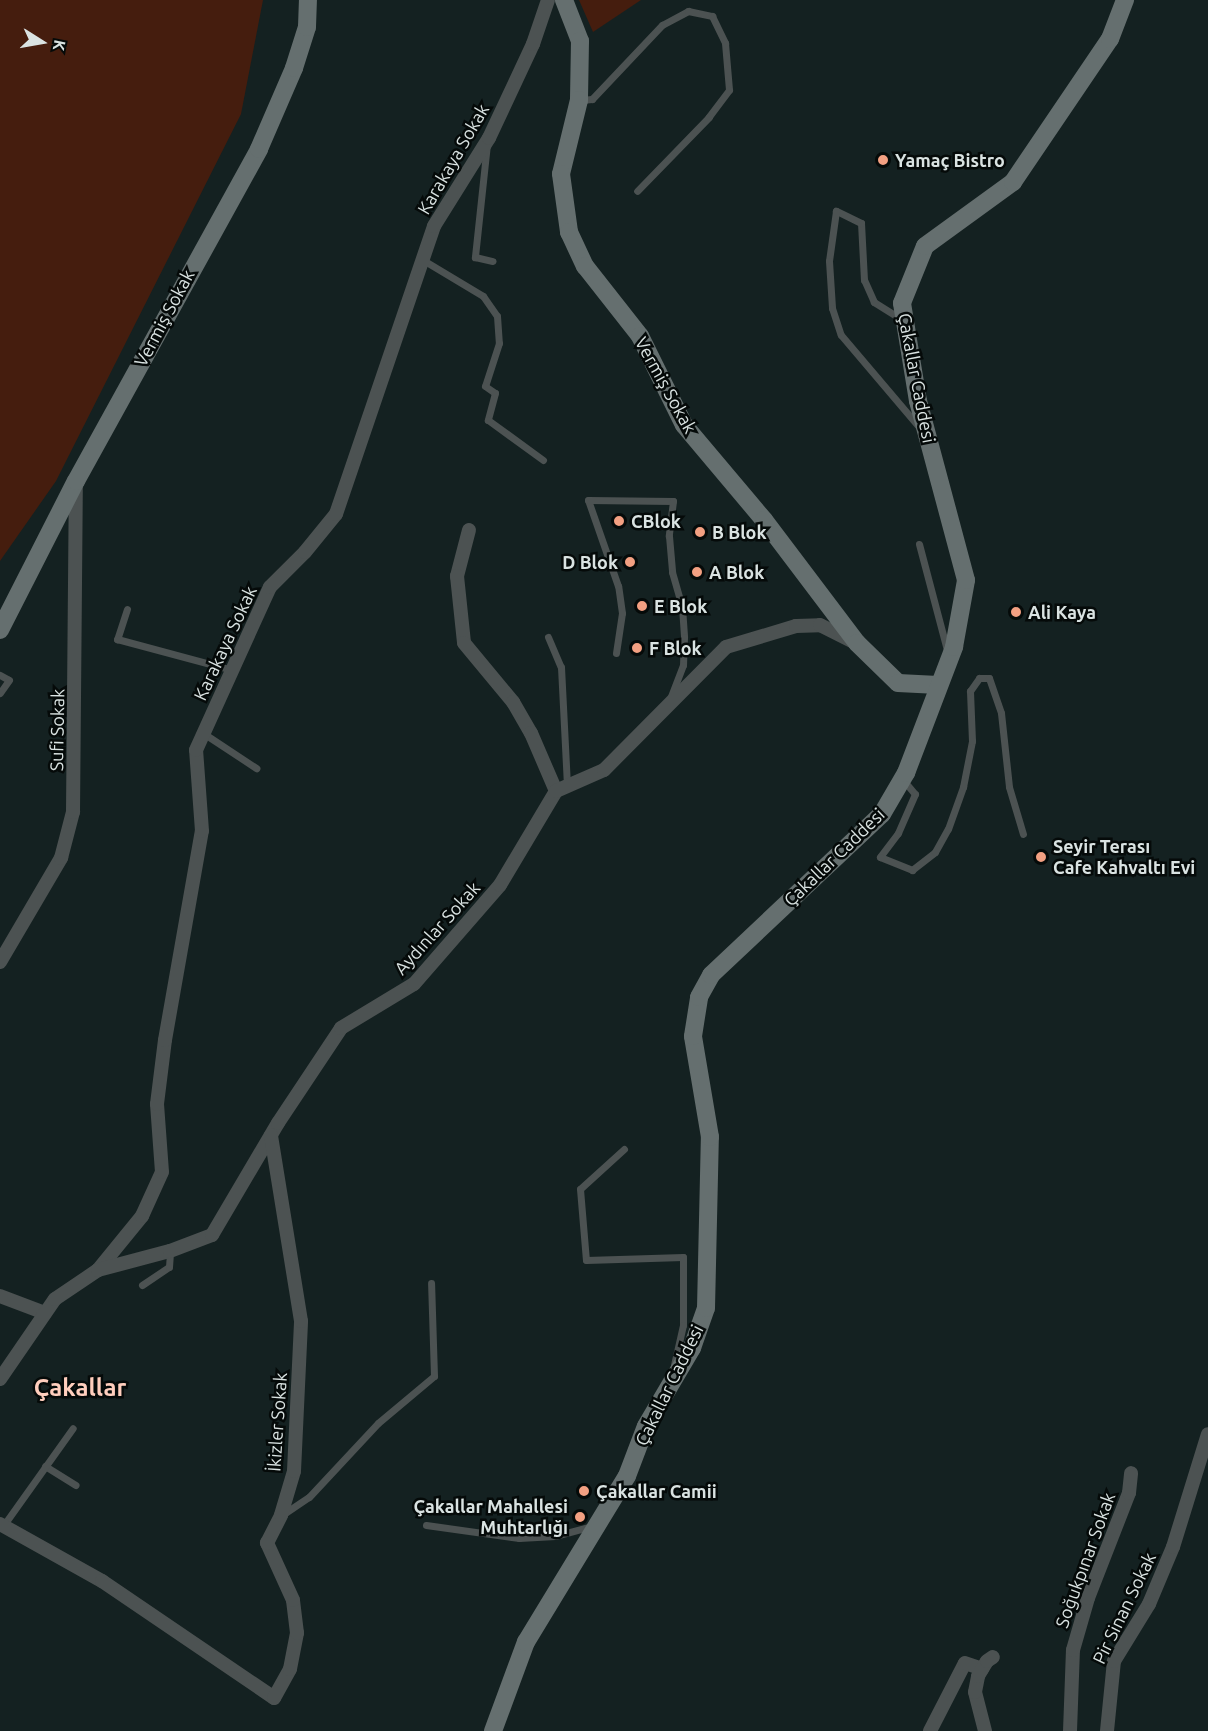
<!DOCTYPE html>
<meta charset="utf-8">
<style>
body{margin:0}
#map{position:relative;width:1208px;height:1731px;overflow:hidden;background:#142121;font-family:Ubuntu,sans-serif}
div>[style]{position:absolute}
.green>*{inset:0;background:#451d0e}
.lane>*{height:7px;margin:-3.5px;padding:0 3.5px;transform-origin:3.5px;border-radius:3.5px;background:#4c5252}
.street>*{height:14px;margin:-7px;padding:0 7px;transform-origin:7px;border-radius:7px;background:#4c5252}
.secondary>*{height:18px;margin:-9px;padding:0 9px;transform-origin:9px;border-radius:9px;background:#656f6f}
.dots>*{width:16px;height:16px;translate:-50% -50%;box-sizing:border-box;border:3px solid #050a09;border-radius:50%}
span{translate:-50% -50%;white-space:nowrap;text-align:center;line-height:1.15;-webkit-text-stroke:5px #050a09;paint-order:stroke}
.street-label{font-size:18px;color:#dae3e2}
.poi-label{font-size:18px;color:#dae3e2;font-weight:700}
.left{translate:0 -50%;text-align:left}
.right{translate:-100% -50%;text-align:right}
.district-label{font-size:24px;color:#ffcebd;font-weight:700}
.north{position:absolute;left:12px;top:12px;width:60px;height:60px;-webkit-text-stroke:4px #050a09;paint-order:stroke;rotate:101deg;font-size:16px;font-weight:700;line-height:24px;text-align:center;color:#dae3e2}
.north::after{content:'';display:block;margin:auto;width:21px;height:27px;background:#dae3e2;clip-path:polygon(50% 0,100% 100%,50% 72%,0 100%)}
</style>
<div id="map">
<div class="green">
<div style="clip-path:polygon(0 0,263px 0,241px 114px,56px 481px,0 561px)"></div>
<div style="clip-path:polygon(579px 0,641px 0,593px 32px)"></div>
</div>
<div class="lane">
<div style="left:581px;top:100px;width:11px;rotate:-5deg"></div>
<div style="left:592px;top:99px;width:102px;rotate:-46.6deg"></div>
<div style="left:662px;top:25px;width:30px;rotate:-28deg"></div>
<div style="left:688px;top:11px;width:25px;rotate:12deg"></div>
<div style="left:712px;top:16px;width:30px;rotate:64deg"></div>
<div style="left:725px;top:43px;width:47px;rotate:85.1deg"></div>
<div style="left:729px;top:90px;width:34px;rotate:127deg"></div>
<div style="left:709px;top:117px;width:103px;rotate:134.2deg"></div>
<div style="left:487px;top:144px;width:114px;rotate:96.1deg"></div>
<div style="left:475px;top:257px;width:18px;rotate:13deg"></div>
<div style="left:423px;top:260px;width:70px;rotate:31deg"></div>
<div style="left:483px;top:296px;width:24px;rotate:55deg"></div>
<div style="left:497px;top:316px;width:27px;rotate:86deg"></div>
<div style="left:499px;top:343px;width:45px;rotate:108deg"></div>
<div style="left:485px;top:386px;width:12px;rotate:35deg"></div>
<div style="left:495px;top:393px;width:28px;rotate:105deg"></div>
<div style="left:488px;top:420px;width:68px;rotate:36deg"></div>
<div style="left:901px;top:319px;width:32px;rotate:-148deg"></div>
<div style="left:874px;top:302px;width:24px;rotate:-114deg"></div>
<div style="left:864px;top:280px;width:57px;rotate:-93deg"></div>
<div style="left:861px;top:223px;width:28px;rotate:-154deg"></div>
<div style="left:836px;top:211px;width:50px;rotate:98deg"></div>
<div style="left:829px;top:261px;width:47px;rotate:86.3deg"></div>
<div style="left:832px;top:308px;width:28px;rotate:72deg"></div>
<div style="left:841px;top:335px;width:122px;rotate:49.7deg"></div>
<div style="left:919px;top:544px;width:110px;rotate:75.2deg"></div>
<div style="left:127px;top:609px;width:32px;rotate:108deg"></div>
<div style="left:117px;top:639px;width:120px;rotate:15deg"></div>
<div style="left:548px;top:637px;width:33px;rotate:67deg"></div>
<div style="left:561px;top:667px;width:120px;rotate:87.1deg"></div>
<div style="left:616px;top:653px;width:40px;rotate:-81.5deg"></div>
<div style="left:622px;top:613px;width:27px;rotate:-98deg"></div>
<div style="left:618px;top:586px;width:91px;rotate:-109.2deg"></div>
<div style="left:588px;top:500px;width:85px;rotate:0.7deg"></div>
<div style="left:673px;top:501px;width:35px;rotate:97deg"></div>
<div style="left:669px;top:536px;width:36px;rotate:85deg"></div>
<div style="left:672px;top:572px;width:36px;rotate:74deg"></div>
<div style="left:682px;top:607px;width:30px;rotate:86deg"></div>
<div style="left:684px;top:637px;width:28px;rotate:92deg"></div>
<div style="left:683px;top:665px;width:34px;rotate:111deg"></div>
<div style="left:0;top:675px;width:10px;rotate:29deg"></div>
<div style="left:9px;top:680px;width:16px;rotate:125deg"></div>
<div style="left:203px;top:733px;width:64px;rotate:33.4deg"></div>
<div style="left:904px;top:781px;width:17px;rotate:50deg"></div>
<div style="left:915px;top:794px;width:43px;rotate:113.6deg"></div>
<div style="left:898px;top:833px;width:30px;rotate:127deg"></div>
<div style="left:880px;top:857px;width:35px;rotate:22deg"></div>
<div style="left:912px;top:870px;width:29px;rotate:-38deg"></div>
<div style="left:935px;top:852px;width:26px;rotate:-61deg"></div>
<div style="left:948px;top:829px;width:45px;rotate:-70.3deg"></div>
<div style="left:963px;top:787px;width:47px;rotate:-78.9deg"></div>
<div style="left:972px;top:741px;width:50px;rotate:-92.3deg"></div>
<div style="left:970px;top:691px;width:16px;rotate:-55deg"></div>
<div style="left:979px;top:678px;width:10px"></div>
<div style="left:989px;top:678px;width:37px;rotate:71deg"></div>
<div style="left:1001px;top:713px;width:74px;rotate:83.8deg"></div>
<div style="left:1009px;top:787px;width:49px;rotate:73.4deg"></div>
<div style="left:624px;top:1149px;width:59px;rotate:137.7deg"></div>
<div style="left:580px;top:1189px;width:71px;rotate:85.2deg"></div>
<div style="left:586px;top:1260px;width:97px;rotate:-1.8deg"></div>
<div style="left:683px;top:1257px;width:68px;rotate:90deg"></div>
<div style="left:683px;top:1325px;width:41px;rotate:102.7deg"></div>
<div style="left:142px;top:1285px;width:32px;rotate:-34deg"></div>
<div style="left:169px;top:1267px;width:16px;rotate:-86deg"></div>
<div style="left:45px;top:1466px;width:36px;rotate:32deg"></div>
<div style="left:282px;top:1515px;width:32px;rotate:-34deg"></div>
<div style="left:309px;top:1497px;width:101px;rotate:-47deg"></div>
<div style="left:378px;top:1423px;width:73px;rotate:-40deg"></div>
<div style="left:434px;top:1376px;width:93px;rotate:-91.8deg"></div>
<div style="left:426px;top:1525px;width:94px;rotate:8deg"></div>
<div style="left:519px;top:1538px;width:36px;rotate:-3deg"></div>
<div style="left:555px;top:1536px;width:38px;rotate:-15deg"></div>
<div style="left:3px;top:1526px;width:120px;rotate:-54.5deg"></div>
</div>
<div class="street">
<div style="left:469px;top:530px;width:48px;rotate:104.6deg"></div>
<div style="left:457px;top:576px;width:67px;rotate:84deg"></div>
<div style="left:464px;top:643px;width:77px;rotate:50.3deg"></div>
<div style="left:513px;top:702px;width:36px;rotate:60deg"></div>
<div style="left:531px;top:733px;width:63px;rotate:66.7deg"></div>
<div style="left:0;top:962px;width:121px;rotate:-59.6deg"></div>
<div style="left:61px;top:858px;width:48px;rotate:-75.4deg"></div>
<div style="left:73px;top:812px;width:329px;rotate:-89.5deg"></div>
<div style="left:98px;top:1270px;width:70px;rotate:-50.8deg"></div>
<div style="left:142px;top:1216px;width:48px;rotate:-65.6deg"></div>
<div style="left:162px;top:1172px;width:68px;rotate:-94.2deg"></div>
<div style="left:157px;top:1104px;width:64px;rotate:-82.9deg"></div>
<div style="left:165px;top:1040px;width:212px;rotate:-80deg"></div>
<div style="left:202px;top:831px;width:81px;rotate:-94.2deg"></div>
<div style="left:196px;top:750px;width:179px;rotate:-65.6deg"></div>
<div style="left:270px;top:587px;width:49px;rotate:-45deg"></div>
<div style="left:305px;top:552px;width:49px;rotate:-50.8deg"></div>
<div style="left:336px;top:514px;width:304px;rotate:-71.2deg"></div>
<div style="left:434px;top:226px;width:104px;rotate:-58deg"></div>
<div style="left:489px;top:138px;width:104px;rotate:-64.9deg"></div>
<div style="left:533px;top:44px;width:46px;rotate:-71.2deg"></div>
<div style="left:0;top:1296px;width:48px;rotate:20.7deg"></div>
<div style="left:0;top:1379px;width:97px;rotate:-55.5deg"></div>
<div style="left:55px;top:1299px;width:52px;rotate:-34deg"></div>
<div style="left:98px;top:1270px;width:74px;rotate:-14.8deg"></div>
<div style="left:170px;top:1251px;width:45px;rotate:-20.9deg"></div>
<div style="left:212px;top:1235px;width:130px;rotate:-59.5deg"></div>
<div style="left:278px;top:1123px;width:114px;rotate:-56.4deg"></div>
<div style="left:341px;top:1028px;width:85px;rotate:-31.1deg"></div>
<div style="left:414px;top:984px;width:131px;rotate:-49deg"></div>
<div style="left:500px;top:885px;width:109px;rotate:-59.2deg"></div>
<div style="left:556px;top:791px;width:52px;rotate:-23.6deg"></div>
<div style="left:604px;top:770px;width:173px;rotate:-45.2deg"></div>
<div style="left:726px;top:647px;width:73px;rotate:-16.7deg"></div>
<div style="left:796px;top:626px;width:24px;rotate:-2deg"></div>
<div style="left:820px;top:625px;width:40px;rotate:26.6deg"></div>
<div style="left:0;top:1524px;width:117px;rotate:29.2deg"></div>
<div style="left:102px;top:1581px;width:208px;rotate:34.2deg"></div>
<div style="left:274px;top:1698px;width:33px;rotate:-61deg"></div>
<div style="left:290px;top:1669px;width:37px;rotate:-79deg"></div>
<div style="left:297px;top:1633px;width:33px;rotate:-97deg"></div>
<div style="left:293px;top:1600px;width:63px;rotate:-114.5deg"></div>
<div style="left:267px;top:1543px;width:31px;rotate:-63deg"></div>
<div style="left:281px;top:1515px;width:46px;rotate:-73.5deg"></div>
<div style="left:294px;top:1471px;width:150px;rotate:-87.3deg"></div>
<div style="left:301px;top:1321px;width:188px;rotate:-99.2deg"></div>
<div style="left:930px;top:1731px;width:76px;rotate:-62.8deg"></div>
<div style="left:965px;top:1663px;width:18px;rotate:19deg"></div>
<div style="left:985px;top:1731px;width:40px;rotate:-104.4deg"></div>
<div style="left:975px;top:1692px;width:16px;rotate:-79deg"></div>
<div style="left:978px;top:1676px;width:17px;rotate:-59deg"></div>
<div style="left:987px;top:1661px;width:7px;rotate:-34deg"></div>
<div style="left:1070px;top:1731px;width:81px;rotate:-87.9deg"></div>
<div style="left:1073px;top:1650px;width:54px;rotate:-73.9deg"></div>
<div style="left:1088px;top:1598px;width:113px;rotate:-68.7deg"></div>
<div style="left:1129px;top:1493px;width:20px;rotate:-84deg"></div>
<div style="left:1107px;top:1731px;width:70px;rotate:-84.3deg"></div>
<div style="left:1114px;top:1661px;width:67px;rotate:-58.4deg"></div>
<div style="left:1149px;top:1604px;width:62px;rotate:-67.2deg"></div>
<div style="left:1173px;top:1547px;width:118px;rotate:-72.8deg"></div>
</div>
<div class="secondary">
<div style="left:564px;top:0;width:44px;rotate:68.7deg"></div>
<div style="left:580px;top:41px;width:59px;rotate:91deg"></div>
<div style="left:579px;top:100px;width:76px;rotate:103.7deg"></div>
<div style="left:561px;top:174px;width:59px;rotate:82.1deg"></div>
<div style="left:569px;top:232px;width:38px;rotate:65deg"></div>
<div style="left:585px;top:266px;width:89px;rotate:51.8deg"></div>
<div style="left:640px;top:336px;width:99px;rotate:63.7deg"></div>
<div style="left:684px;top:425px;width:124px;rotate:49.9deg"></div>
<div style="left:764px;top:520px;width:154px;rotate:52.9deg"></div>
<div style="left:857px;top:643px;width:57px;rotate:44.3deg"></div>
<div style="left:898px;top:683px;width:40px;rotate:2.9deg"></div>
<div style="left:0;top:630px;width:167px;rotate:-63deg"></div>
<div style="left:76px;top:481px;width:379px;rotate:-61.1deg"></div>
<div style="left:259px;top:149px;width:88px;rotate:-66.6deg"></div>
<div style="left:294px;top:68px;width:43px;rotate:-72.4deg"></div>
<div style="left:307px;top:27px;width:27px;rotate:-88deg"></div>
<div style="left:493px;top:1731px;width:95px;rotate:-69.7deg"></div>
<div style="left:526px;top:1642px;width:194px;rotate:-58.7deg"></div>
<div style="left:627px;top:1476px;width:53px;rotate:-69.2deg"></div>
<div style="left:646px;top:1426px;width:91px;rotate:-59.5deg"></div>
<div style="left:692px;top:1348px;width:42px;rotate:-70.7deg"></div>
<div style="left:706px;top:1308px;width:171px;rotate:-88.7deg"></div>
<div style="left:710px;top:1137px;width:102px;rotate:-99.6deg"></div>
<div style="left:693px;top:1036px;width:39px;rotate:-81deg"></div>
<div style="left:699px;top:997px;width:25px;rotate:-61deg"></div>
<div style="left:711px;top:975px;width:235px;rotate:-43.3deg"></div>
<div style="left:882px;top:814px;width:48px;rotate:-59.7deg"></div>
<div style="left:906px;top:773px;width:135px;rotate:-69.1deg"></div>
<div style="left:954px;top:647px;width:68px;rotate:-79.8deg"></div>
<div style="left:966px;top:580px;width:185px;rotate:-105deg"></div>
<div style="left:918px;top:401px;width:99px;rotate:-99.3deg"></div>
<div style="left:902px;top:303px;width:61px;rotate:-68deg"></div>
<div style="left:925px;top:246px;width:109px;rotate:-36deg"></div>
<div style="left:1013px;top:182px;width:173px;rotate:-55.9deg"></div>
<div style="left:1110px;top:39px;width:42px;rotate:-69deg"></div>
</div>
<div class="dots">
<div style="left:883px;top:160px;background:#f3a082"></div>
<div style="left:619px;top:521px;background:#f3a082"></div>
<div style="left:700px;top:532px;background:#f3a082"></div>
<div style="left:630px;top:562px;background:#f3a082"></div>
<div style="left:697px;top:572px;background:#f3a082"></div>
<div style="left:642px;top:606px;background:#f3a082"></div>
<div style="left:1016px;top:612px;background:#f3a082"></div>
<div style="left:637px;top:648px;background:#f3a082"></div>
<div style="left:1041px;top:857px;background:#f3a082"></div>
<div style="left:584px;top:1491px;background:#f3a082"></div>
<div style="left:580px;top:1517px;background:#f3a082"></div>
</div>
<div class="street-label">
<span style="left:453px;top:159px;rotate:-60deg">Karakaya Sokak</span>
<span style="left:164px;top:318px;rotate:-62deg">Vermiş Sokak</span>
<span style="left:917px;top:378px;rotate:79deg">Çakallar Caddesi</span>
<span style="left:666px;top:385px;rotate:61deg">Vermiş Sokak</span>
<span style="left:225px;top:643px;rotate:-65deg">Karakaya Sokak</span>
<span style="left:57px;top:730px;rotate:-89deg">Sufi Sokak</span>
<span style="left:834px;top:857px;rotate:-44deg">Çakallar Caddesi</span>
<span style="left:437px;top:928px;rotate:-48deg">Aydınlar Sokak</span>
<span style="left:669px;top:1385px;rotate:-64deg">Çakallar Caddesi</span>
<span style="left:277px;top:1422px;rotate:-86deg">İkizler Sokak</span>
<span style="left:1085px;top:1560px;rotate:-70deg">Soğukpınar Sokak</span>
<span style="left:1124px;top:1608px;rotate:-64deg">Pir Sinan Sokak</span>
</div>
<div class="poi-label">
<span class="left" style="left:895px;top:160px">Yamaç Bistro</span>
<span class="left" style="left:631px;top:521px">CBlok</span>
<span class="left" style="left:712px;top:532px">B Blok</span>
<span class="right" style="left:618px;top:562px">D Blok</span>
<span class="left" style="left:709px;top:572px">A Blok</span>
<span class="left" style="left:654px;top:606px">E Blok</span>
<span class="left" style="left:1028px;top:612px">Ali Kaya</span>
<span class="left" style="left:649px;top:648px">F Blok</span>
<span class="left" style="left:1053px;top:857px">Seyir Terası<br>Cafe Kahvaltı Evi</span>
<span class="left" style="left:596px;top:1491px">Çakallar Camii</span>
<span class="right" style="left:568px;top:1517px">Çakallar Mahallesi<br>Muhtarlığı</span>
</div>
<div class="district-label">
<span style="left:80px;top:1388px">Çakallar</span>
</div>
<div class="north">K</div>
</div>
